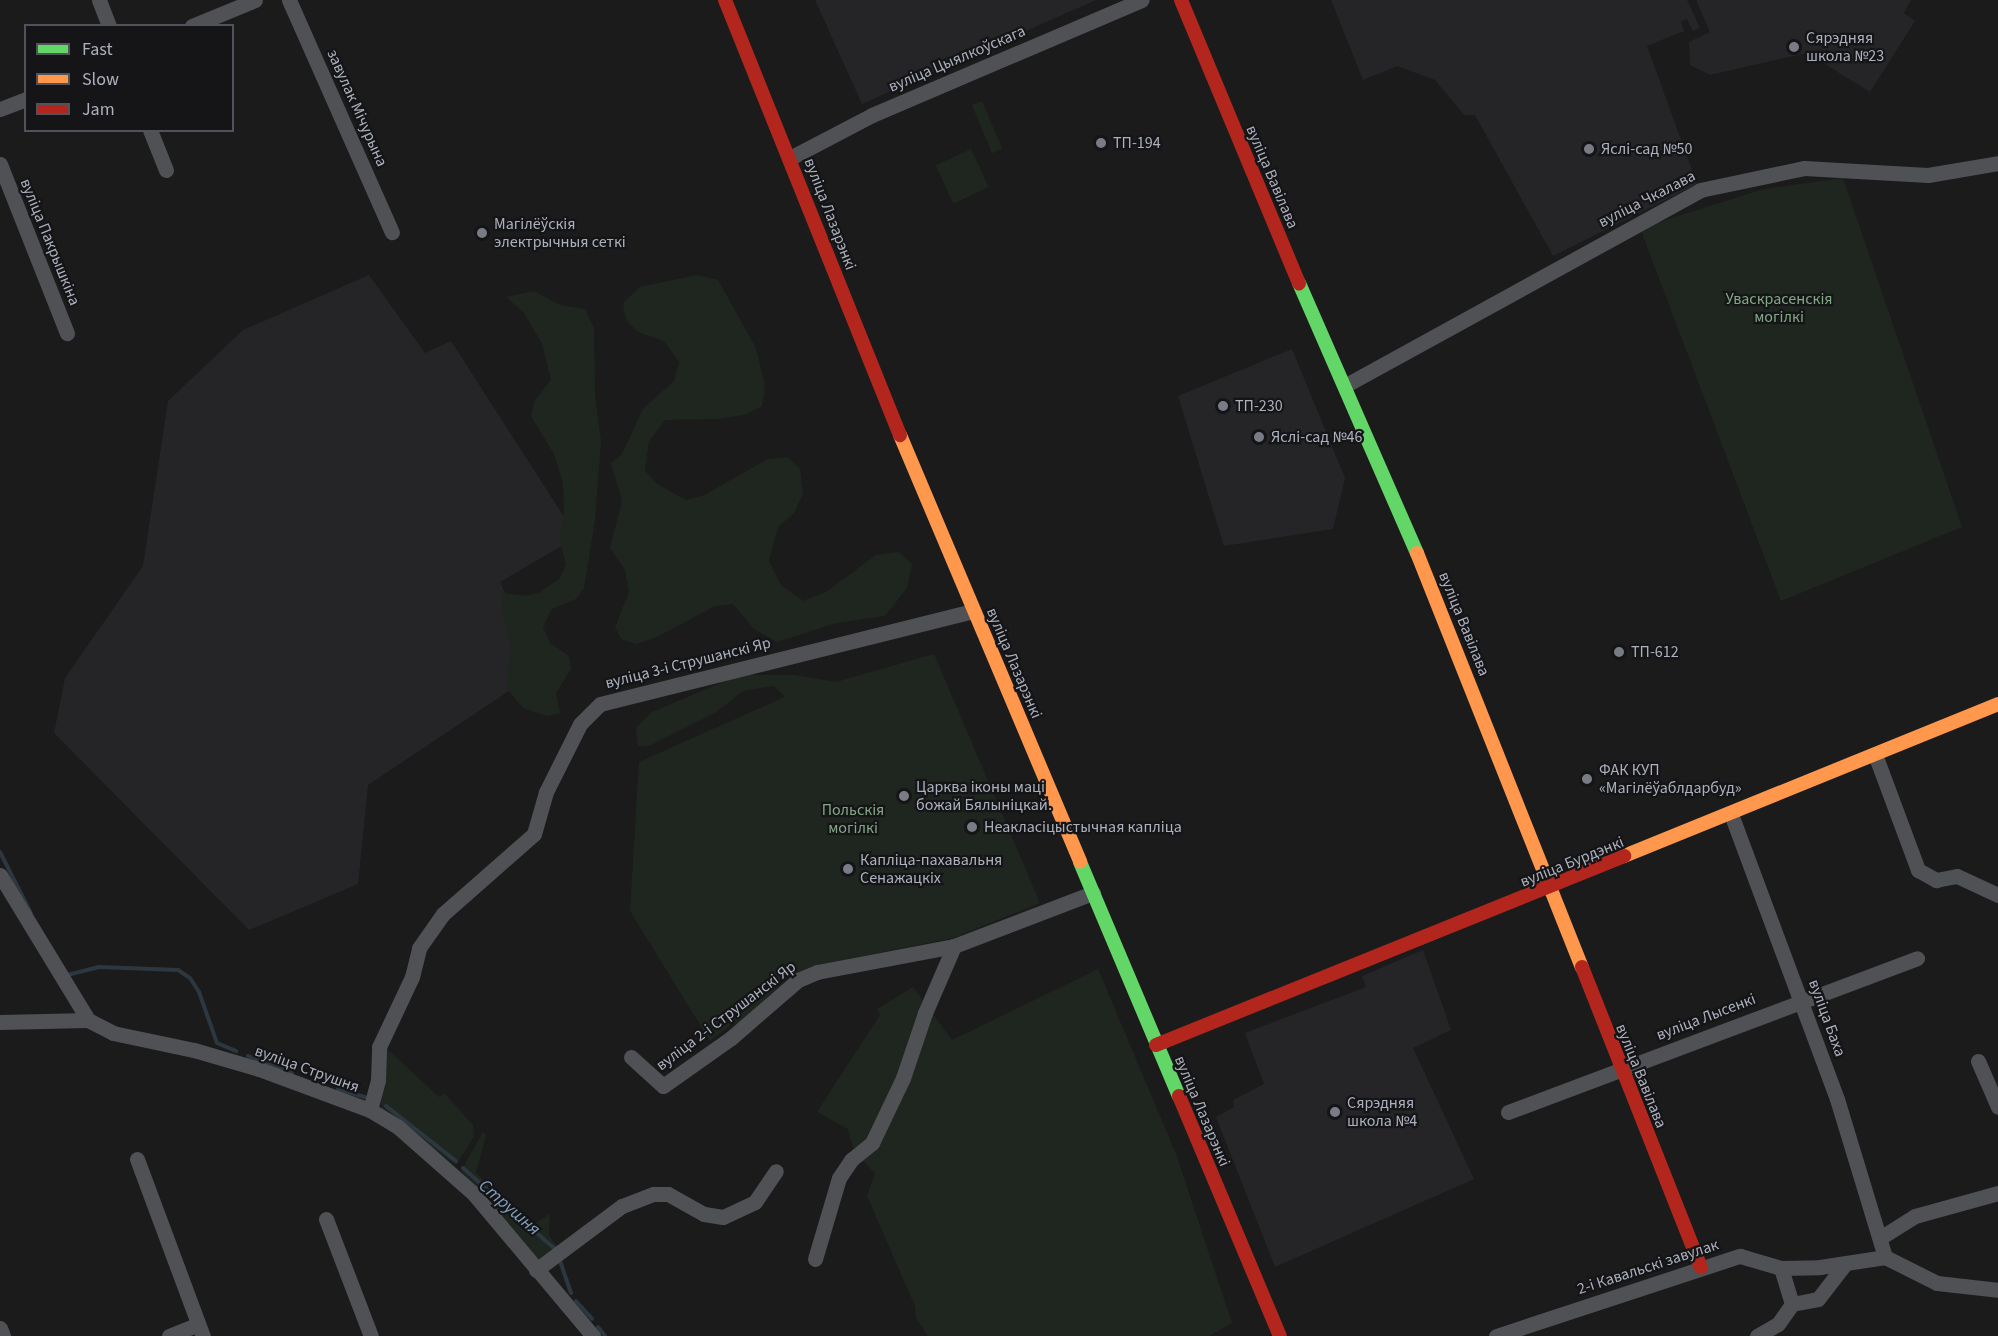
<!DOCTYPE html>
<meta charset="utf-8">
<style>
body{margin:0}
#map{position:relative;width:1998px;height:1336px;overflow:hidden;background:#1b1b1c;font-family:"Source Sans 3",sans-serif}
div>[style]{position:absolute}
.built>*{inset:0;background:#252528}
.green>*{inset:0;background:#1f2620;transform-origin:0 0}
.stream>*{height:4px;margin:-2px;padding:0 2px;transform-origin:2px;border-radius:2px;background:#2d373f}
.street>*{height:15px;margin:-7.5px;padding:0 7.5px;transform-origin:7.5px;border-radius:7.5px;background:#4f5155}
.fast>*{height:14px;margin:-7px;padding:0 7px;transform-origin:7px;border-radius:7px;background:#63d668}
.slow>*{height:14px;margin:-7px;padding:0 7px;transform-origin:7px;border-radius:7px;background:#ff974d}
.jam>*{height:14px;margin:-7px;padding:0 7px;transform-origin:7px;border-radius:7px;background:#b3261e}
.dots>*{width:16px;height:16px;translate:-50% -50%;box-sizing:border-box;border:3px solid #151518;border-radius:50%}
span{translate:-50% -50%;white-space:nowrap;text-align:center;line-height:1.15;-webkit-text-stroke:4.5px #151518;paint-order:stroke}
.poi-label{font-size:16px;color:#acb1bd}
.left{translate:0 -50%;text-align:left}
.street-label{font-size:16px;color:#acb1bd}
.park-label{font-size:16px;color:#83a885}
.water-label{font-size:18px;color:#839fb8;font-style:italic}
.legend{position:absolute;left:24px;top:24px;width:210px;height:108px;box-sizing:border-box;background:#151518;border:2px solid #51535a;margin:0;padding:8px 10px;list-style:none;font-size:18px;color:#acb1bd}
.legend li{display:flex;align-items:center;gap:12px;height:30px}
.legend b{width:30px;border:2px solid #51535a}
</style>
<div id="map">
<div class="built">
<div style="clip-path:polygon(815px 0,1096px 0,862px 104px)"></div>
<div style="clip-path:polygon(1331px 0,1687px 0,1700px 28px,1693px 31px,1687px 19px,1681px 22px,1684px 31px,1647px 46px,1697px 184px,1553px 256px,1475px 115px,1464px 115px,1435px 80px,1397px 66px,1363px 80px)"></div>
<div style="clip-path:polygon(1696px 0,1911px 0,1904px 13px,1915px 21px,1870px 92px,1807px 53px,1710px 75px,1690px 65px,1689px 42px,1710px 32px)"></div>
<div style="clip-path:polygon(369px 275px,425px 353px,451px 341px,577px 537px,500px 582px,542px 669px,368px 785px,358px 884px,249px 930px,54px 733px,65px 678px,143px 566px,168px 401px,243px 330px)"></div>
<div style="clip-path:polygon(1292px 349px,1345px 478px,1333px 529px,1224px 546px,1178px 396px)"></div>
<div style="clip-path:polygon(1423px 950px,1451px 1030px,1413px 1048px,1474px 1179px,1275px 1267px,1216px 1117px,1234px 1107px,1233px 1100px,1264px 1084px,1245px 1033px,1366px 987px,1362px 976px)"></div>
</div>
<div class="green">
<div style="left:982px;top:101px;width:52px;height:11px;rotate:67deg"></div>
<div style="left:971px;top:149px;width:42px;height:39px;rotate:65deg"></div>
<div style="clip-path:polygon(1843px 178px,1962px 527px,1781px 601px,1640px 228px,1764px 189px)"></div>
<div style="clip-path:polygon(697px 275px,718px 280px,756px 348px,765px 386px,762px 406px,744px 415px,719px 419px,665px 420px,649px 441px,645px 471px,657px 484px,686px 500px,704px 495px,768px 459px,788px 457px,800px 469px,803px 494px,794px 513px,778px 527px,769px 561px,781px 585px,803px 601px,826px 592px,876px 555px,899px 552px,912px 564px,907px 588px,885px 616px,836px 623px,777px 642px,754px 629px,733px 604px,715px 606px,657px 637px,636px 644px,621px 639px,615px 627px,629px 592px,625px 570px,610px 548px,622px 501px,611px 463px,622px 454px,643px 409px,674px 381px,679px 362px,664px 341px,638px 332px,626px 320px,623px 303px,640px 287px)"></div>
<div style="clip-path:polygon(534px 291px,560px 305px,585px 309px,594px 328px,595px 394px,601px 441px,595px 520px,584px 588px,576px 599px,552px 609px,543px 627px,550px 643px,569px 656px,571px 669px,556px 693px,560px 713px,547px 716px,523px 708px,506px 688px,511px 651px,501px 604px,503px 593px,526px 596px,540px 592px,560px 578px,566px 564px,559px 538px,564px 512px,563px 483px,554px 454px,531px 416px,535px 400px,551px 380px,542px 344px,524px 313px,506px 297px)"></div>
<div style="clip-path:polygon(934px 654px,1040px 903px,953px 938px,813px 966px,791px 975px,739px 1024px,733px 1023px,710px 1041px,630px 911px,639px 762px,785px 697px,774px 686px,743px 691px,715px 713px,649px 746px,638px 746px,636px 728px,652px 712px,740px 675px,794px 675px,836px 682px)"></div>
<div style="clip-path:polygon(1098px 969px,1176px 1154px,1232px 1323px,1209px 1336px,928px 1336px,916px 1318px,915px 1306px,867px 1196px,875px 1173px,854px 1152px,848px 1129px,817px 1112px,880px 1015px,877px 1009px,913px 987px,952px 1040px)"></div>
<div style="clip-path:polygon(385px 1047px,439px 1097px,444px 1093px,473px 1125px,474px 1137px,456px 1165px,381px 1110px)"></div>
<div style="clip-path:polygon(483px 1132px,486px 1135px,476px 1173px,534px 1224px,550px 1214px,549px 1236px,558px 1247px,540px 1260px,530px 1254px,461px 1171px)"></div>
</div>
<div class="stream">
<div style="left:0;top:852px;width:68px;rotate:63.1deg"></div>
<div style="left:67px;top:975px;width:33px;rotate:-14deg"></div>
<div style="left:99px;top:967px;width:79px;rotate:2.2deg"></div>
<div style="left:178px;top:970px;width:14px;rotate:34deg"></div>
<div style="left:190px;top:978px;width:17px;rotate:57deg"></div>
<div style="left:199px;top:992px;width:54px;rotate:70.6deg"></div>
<div style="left:217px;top:1043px;width:21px;rotate:23deg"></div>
<div style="left:248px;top:1056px;width:47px;rotate:21.1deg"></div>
<div style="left:338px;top:1089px;width:30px;rotate:17deg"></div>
<div style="left:386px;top:1106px;width:89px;rotate:38.2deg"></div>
<div style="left:463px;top:1168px;width:123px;rotate:41.4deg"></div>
<div style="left:559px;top:1258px;width:37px;rotate:71deg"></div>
<div style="left:576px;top:1301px;width:24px;rotate:48deg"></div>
<div style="left:598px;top:1327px;width:11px;rotate:52deg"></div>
</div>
<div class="street">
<div style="left:99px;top:0;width:28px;rotate:69deg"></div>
<div style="left:289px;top:0;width:254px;rotate:66.1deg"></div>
<div style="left:192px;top:26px;width:68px;rotate:-22.4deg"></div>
<div style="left:0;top:109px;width:28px;rotate:-21deg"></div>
<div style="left:150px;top:130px;width:43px;rotate:68.2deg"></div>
<div style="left:790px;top:158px;width:93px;rotate:-27.7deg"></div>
<div style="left:872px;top:115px;width:293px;rotate:-23.1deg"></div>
<div style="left:0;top:164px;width:182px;rotate:68.4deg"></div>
<div style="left:1346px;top:385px;width:404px;rotate:-28.8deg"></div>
<div style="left:1700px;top:190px;width:106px;rotate:-11.9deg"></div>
<div style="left:1804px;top:168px;width:124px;rotate:3.2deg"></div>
<div style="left:1928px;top:175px;width:71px;rotate:-9.7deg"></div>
<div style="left:1876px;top:757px;width:121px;rotate:69.6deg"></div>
<div style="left:1918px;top:870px;width:21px;rotate:29deg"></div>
<div style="left:1936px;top:880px;width:21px;rotate:-11deg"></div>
<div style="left:1957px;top:876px;width:45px;rotate:24.9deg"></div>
<div style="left:1731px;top:814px;width:304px;rotate:69.6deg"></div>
<div style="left:1837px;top:1099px;width:165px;rotate:73.1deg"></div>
<div style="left:0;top:875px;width:170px;rotate:58.7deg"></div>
<div style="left:88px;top:1020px;width:28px;rotate:27deg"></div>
<div style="left:113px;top:1033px;width:83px;rotate:11.9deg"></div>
<div style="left:194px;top:1050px;width:68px;rotate:16.3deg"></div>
<div style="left:259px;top:1069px;width:118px;rotate:20.3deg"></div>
<div style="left:370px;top:1110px;width:31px;rotate:31deg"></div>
<div style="left:397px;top:1126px;width:101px;rotate:41.4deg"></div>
<div style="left:473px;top:1193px;width:187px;rotate:50deg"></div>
<div style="left:0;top:1022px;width:88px;rotate:-1.3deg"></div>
<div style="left:631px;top:1057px;width:43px;rotate:42.2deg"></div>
<div style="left:663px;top:1086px;width:83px;rotate:-35.2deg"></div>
<div style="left:731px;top:1038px;width:89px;rotate:-40.9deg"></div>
<div style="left:798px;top:980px;width:21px;rotate:-23deg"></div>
<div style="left:817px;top:972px;width:139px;rotate:-10.7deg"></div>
<div style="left:954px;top:946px;width:149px;rotate:-20.9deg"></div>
<div style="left:1978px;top:1061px;width:50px;rotate:66.5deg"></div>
<div style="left:370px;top:1110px;width:31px;rotate:-75deg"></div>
<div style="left:378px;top:1080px;width:33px;rotate:-88deg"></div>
<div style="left:379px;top:1047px;width:77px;rotate:-64.8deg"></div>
<div style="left:412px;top:977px;width:30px;rotate:-76deg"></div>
<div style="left:419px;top:948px;width:42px;rotate:-54.8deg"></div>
<div style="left:443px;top:914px;width:121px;rotate:-41.3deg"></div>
<div style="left:534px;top:834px;width:44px;rotate:-74.1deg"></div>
<div style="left:546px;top:792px;width:76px;rotate:-63.4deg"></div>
<div style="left:580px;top:724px;width:28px;rotate:-45deg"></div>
<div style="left:600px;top:704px;width:385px;rotate:-14deg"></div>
<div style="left:1508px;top:1112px;width:437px;rotate:-20.6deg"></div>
<div style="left:137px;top:1159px;width:189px;rotate:69.6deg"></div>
<div style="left:326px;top:1219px;width:125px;rotate:69deg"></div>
<div style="left:1880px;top:1238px;width:41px;rotate:-32.2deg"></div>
<div style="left:1915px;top:1216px;width:86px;rotate:-15.5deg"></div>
<div style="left:815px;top:1259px;width:84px;rotate:-73.5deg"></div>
<div style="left:839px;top:1178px;width:22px;rotate:-56deg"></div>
<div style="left:851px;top:1160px;width:27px;rotate:-39deg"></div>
<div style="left:872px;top:1143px;width:72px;rotate:-64.5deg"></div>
<div style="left:903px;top:1078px;width:69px;rotate:-71.3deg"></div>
<div style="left:925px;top:1013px;width:73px;rotate:-66.6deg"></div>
<div style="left:1781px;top:1268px;width:38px;rotate:73deg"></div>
<div style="left:536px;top:1270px;width:107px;rotate:-36.7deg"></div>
<div style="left:622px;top:1206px;width:34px;rotate:-21deg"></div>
<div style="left:654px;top:1194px;width:14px"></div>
<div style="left:668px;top:1194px;width:41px;rotate:29.1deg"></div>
<div style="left:704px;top:1214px;width:19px;rotate:9deg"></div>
<div style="left:723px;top:1217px;width:35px;rotate:-25deg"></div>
<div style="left:755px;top:1202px;width:37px;rotate:-56deg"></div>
<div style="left:0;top:1328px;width:9px;rotate:69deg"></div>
<div style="left:169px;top:1336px;width:31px;rotate:-22deg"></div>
<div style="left:1496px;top:1336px;width:257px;rotate:-18.2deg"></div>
<div style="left:1740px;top:1256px;width:43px;rotate:16.3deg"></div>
<div style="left:1781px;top:1268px;width:39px;rotate:-1deg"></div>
<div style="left:1820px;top:1267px;width:66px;rotate:-8.7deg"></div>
<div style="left:1885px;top:1257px;width:58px;rotate:26.6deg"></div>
<div style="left:1937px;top:1283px;width:61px;rotate:6.5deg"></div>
<div style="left:1757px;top:1336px;width:24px;rotate:-30deg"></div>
<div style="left:1778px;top:1324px;width:24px;rotate:-55deg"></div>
<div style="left:1792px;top:1304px;width:26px;rotate:-11deg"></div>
<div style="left:1818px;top:1299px;width:44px;rotate:-52.4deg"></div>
</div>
<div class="fast">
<div style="left:1299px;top:283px;width:295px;rotate:66.4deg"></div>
<div style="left:1080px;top:862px;width:254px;rotate:67.1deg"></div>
</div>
<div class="slow">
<div style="left:900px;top:435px;width:463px;rotate:67.1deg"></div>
<div style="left:1417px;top:553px;width:446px;rotate:68.3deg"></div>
<div style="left:1624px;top:856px;width:404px;rotate:-22.1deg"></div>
</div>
<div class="jam">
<div style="left:725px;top:0;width:469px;rotate:68.1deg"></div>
<div style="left:1181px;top:0;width:307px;rotate:67.4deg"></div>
<div style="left:1582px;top:967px;width:323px;rotate:68.4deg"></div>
<div style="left:1156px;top:1045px;width:505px;rotate:-21.99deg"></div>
<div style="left:1179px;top:1096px;width:260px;rotate:67.2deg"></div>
</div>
<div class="dots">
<div style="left:1794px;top:47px;background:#797c85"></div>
<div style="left:1101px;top:143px;background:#797c85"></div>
<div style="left:1589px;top:149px;background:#797c85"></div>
<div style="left:482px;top:233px;background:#797c85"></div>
<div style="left:1223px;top:406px;background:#797c85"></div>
<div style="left:1259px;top:437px;background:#797c85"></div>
<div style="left:1619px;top:652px;background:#797c85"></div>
<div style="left:1587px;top:779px;background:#797c85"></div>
<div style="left:904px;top:796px;background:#797c85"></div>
<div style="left:972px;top:827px;background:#797c85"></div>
<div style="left:848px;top:869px;background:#797c85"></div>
<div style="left:1335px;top:1112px;background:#797c85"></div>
</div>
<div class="poi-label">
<span class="left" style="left:1806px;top:47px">Сярэдняя<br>школа №23</span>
<span class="left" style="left:1113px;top:143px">ТП-194</span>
<span class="left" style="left:1601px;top:149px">Яслі-сад №50</span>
<span class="left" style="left:494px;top:233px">Магілёўскія<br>электрычныя сеткі</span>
<span class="left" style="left:1235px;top:406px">ТП-230</span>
<span class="left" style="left:1271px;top:437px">Яслі-сад №46</span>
<span class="left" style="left:1631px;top:652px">ТП-612</span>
<span class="left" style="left:1599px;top:779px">ФАК КУП<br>«Магілёўаблдарбуд»</span>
<span class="left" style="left:916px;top:796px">Царква іконы маці<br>божай Бялыніцкай.</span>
<span class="left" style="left:984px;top:827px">Неакласіцыстычная капліца</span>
<span class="left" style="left:860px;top:869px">Капліца-пахавальня<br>Сенажацкіх</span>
<span class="left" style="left:1347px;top:1112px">Сярэдняя<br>школа №4</span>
</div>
<div class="street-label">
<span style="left:957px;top:59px;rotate:-23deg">вуліца Цыялкоўскага</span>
<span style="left:357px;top:108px;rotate:66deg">завулак Мічурына</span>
<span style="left:1272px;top:177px;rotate:67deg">вуліца Вавілава</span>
<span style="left:1647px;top:199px;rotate:-27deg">вуліца Чкалава</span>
<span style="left:830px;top:214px;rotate:69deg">вуліца Лазарэнкі</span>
<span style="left:50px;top:242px;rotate:68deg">вуліца Пакрышкіна</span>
<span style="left:1464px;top:624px;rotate:68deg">вуліца Вавілава</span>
<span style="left:688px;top:663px;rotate:-14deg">вуліца 3-і Струшанскі Яр</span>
<span style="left:1014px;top:663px;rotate:67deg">вуліца Лазарэнкі</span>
<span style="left:1572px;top:862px;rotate:-22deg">вуліца Бурдэнкі</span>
<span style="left:726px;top:1016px;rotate:-37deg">вуліца 2-і Струшанскі Яр</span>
<span style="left:1706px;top:1017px;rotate:-21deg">вуліца Лысенкі</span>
<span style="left:1827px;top:1018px;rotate:70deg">вуліца Баха</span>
<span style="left:307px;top:1069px;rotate:20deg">вуліца Струшня</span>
<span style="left:1641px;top:1076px;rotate:68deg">вуліца Вавілава</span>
<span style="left:1202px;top:1111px;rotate:67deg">вуліца Лазарэнкі</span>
<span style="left:1648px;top:1267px;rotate:-18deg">2-і Кавальскі завулак</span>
</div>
<div class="park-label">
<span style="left:1779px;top:308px">Уваскрасенскія<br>могілкі</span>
<span style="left:853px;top:819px">Польскія<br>могілкі</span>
</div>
<div class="water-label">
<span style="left:509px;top:1208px;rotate:41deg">Струшня</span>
</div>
<ul class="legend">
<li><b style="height:8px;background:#63d668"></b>Fast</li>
<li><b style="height:8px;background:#ff974d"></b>Slow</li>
<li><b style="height:8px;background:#b3261e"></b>Jam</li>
</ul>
</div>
